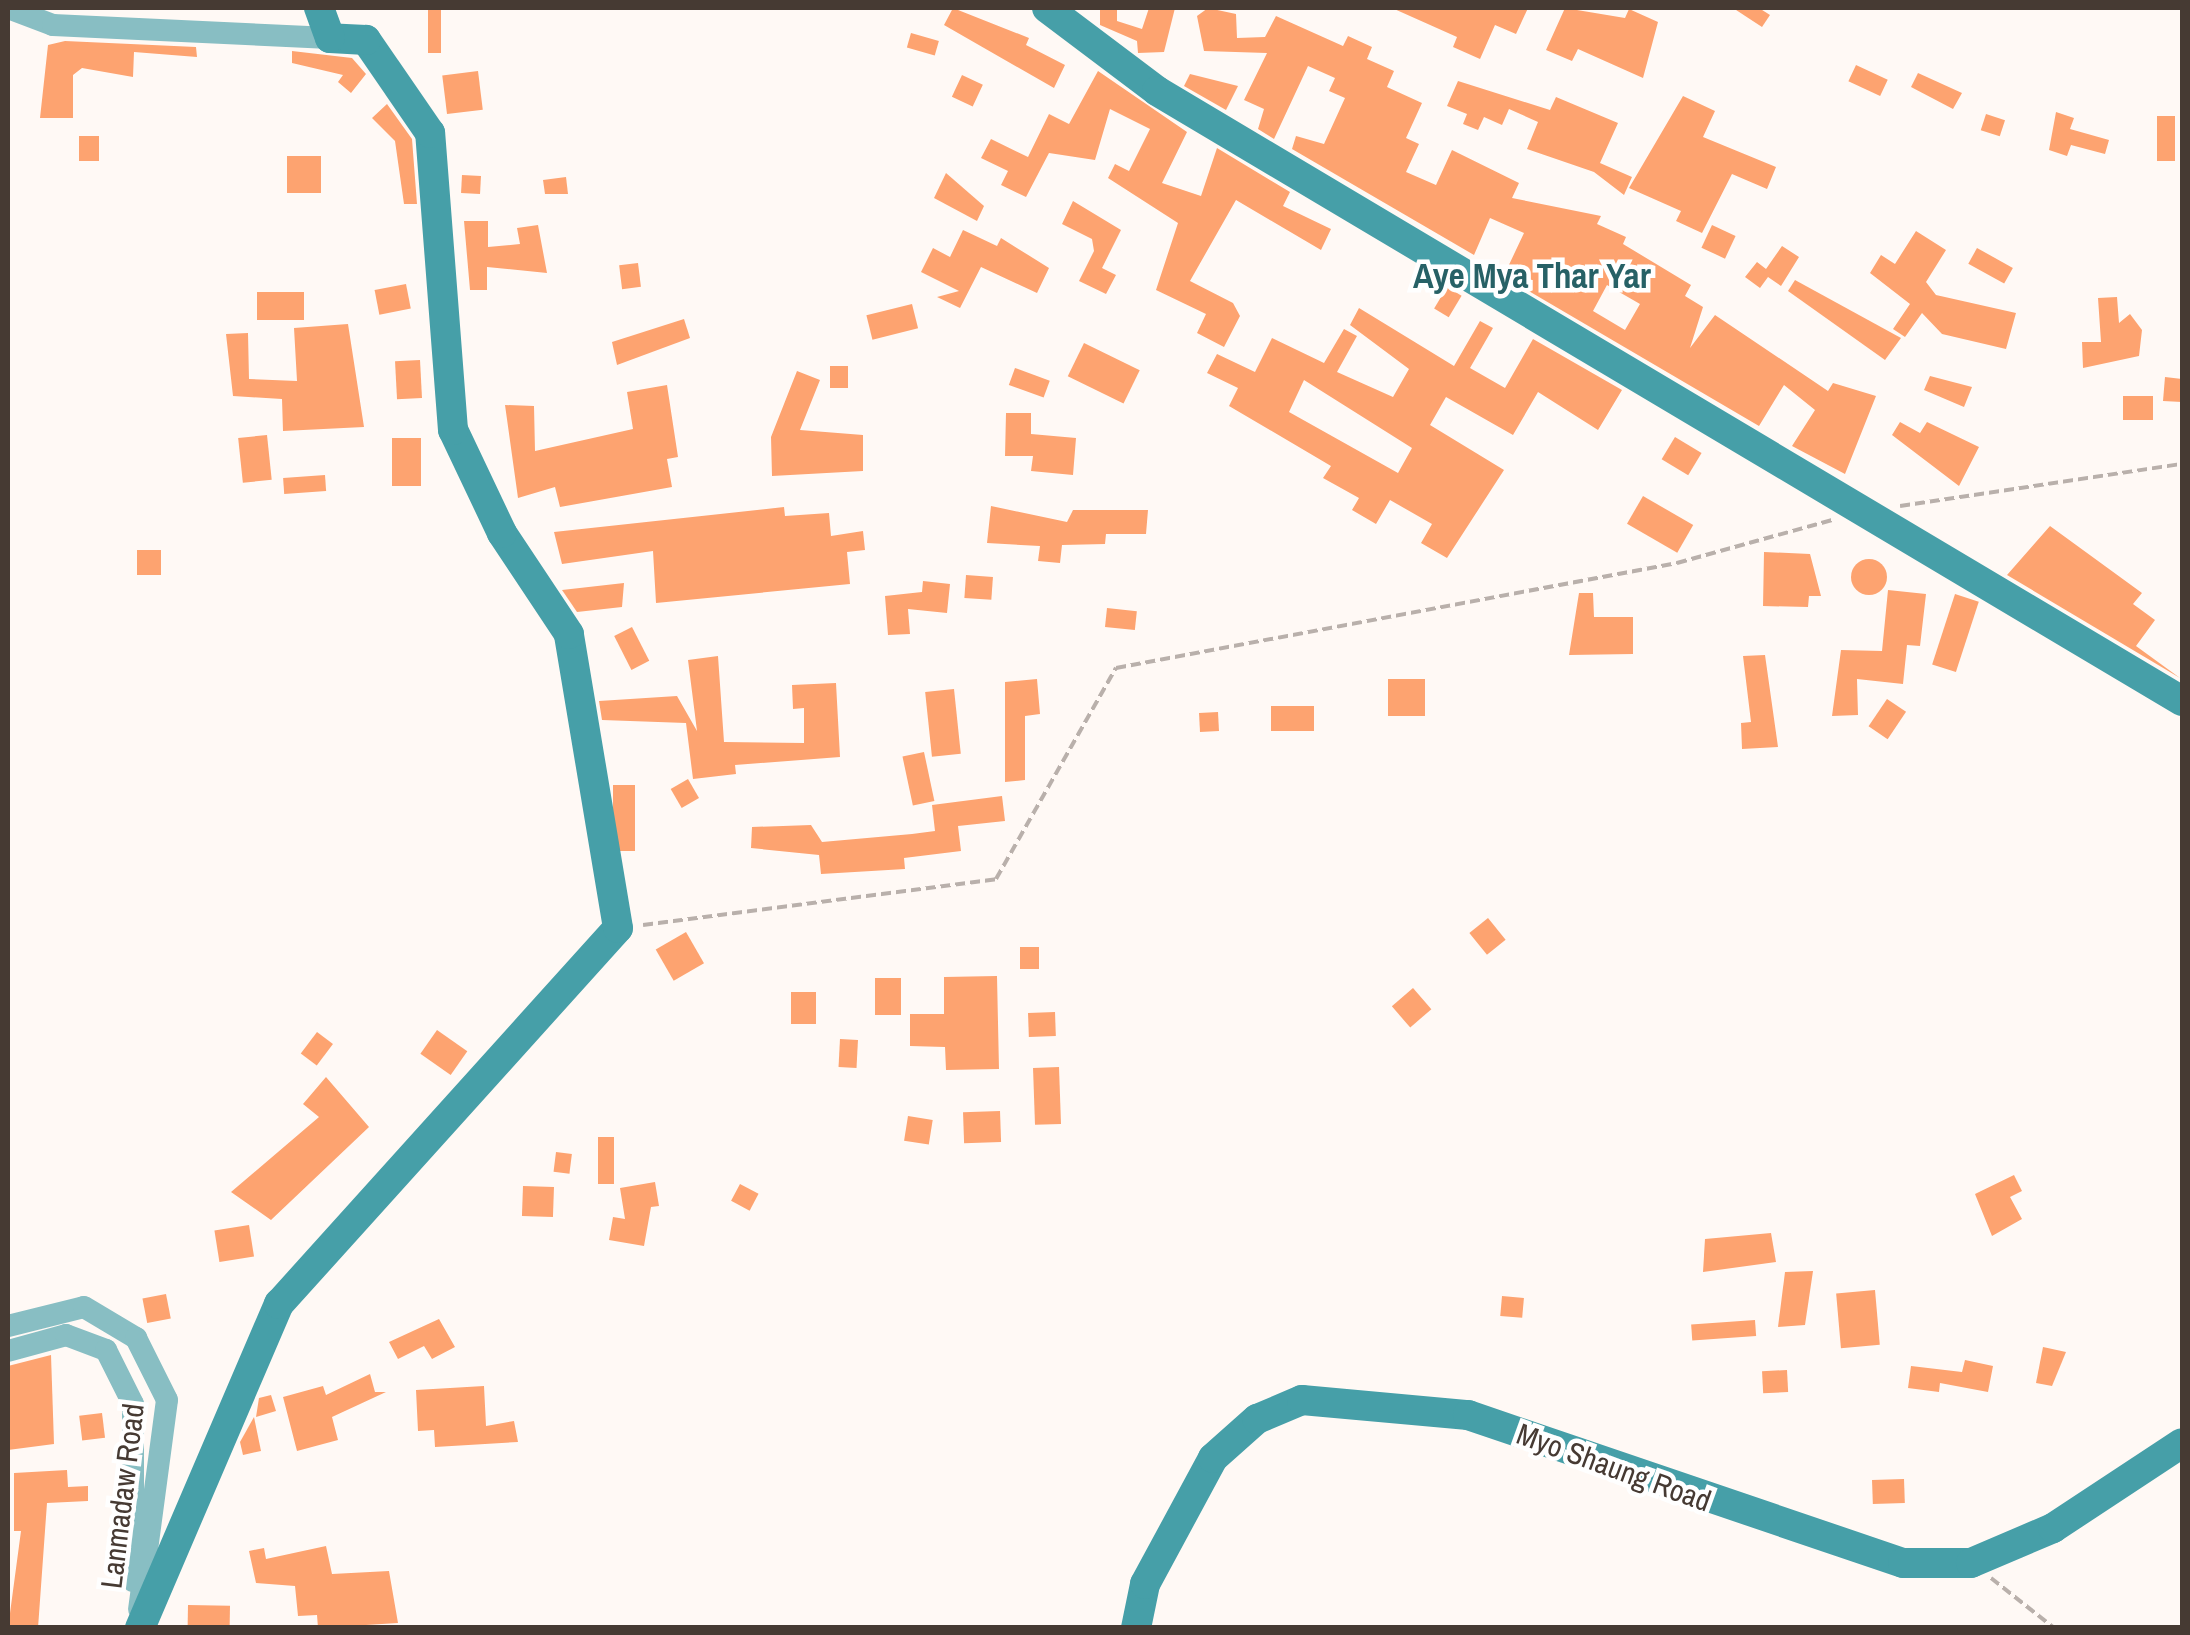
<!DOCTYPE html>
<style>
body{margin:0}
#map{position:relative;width:2190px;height:1635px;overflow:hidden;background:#fff9f5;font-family:"Archivo Narrow",sans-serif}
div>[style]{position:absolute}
.building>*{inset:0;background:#fda370;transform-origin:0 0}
.round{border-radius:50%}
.path>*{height:4px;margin-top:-2px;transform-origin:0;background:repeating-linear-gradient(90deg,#b9b0ab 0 10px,transparent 0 15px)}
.street>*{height:22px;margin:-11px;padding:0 11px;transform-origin:11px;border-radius:11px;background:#88bec3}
.secondary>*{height:30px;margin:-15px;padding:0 15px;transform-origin:15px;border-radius:15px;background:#469fa8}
span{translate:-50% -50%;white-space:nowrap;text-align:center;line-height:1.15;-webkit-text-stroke:9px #fff;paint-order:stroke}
.street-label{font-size:30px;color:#463a33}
.quarter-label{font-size:35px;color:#276166;font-weight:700}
.frame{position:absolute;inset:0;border:10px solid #463a33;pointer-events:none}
</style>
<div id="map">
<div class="building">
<div style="left:428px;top:8px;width:13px;height:45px"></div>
<div style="clip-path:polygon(953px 8px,1029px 38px,1026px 45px,1065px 65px,1054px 88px,944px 25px)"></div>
<div style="clip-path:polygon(1100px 8px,1117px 8px,1117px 21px,1142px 29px,1149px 8px,1175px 8px,1164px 52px,1138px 53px,1137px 41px,1100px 25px)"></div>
<div style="clip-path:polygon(evenodd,1208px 8px,1236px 14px,1237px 38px,1265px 37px,1276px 16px,1343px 46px,1348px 36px,1372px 47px,1367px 59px,1394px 71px,1387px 87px,1422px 103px,1406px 138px,1419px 144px,1406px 172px,1436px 185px,1452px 150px,1519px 183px,1512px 198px,1601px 216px,1597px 224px,1626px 237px,1623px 244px,1691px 285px,1685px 296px,1703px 307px,1690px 348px,1715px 315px,1828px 391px,1833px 383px,1876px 396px,1845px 474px,1792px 446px,1815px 410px,1784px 385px,1759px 426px,1527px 290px,1532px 280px,1507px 269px,1524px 233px,1490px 218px,1474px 255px,1292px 149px,1296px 136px,1324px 144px,1345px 98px,1329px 91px,1335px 78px,1308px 66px,1274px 139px,1258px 129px,1264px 109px,1244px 100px,1267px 53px,1204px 51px,1197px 16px,1208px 8px,1607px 285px,1640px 304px,1625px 330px,1593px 311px,1607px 285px)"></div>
<div style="clip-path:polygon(1392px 8px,1528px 8px,1516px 34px,1495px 25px,1480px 59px,1453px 47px,1457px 37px)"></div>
<div style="clip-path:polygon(1565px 8px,1625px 18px,1629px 9px,1658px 22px,1643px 78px,1578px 49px,1572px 61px,1546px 50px)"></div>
<div style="clip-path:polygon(1733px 8px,1759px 8px,1770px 15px,1762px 27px)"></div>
<div style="left:911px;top:33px;width:29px;height:15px;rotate:16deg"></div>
<div style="clip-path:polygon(65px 41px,196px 47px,197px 57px,134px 52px,133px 77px,82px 68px,73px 75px,73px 118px,40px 118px,48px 45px)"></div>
<div style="clip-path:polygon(292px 51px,352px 58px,366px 74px,351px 93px,338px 82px,343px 75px,292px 63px)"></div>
<div style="left:1856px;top:65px;width:35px;height:18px;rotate:25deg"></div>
<div style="left:478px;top:71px;width:39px;height:36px;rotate:83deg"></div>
<div style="clip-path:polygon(1098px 71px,1187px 132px,1162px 183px,1201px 196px,1217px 148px,1290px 192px,1283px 206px,1331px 229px,1321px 250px,1236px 200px,1190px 281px,1233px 303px,1240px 316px,1224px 347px,1197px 333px,1206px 314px,1156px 290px,1178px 223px,1108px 178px,1115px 164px,1129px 171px,1150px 129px,1110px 109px,1095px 160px,1049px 153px,1026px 197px,1001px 185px,1008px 171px,981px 158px,991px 139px,1028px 157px,1049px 114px,1069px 124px)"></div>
<div style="clip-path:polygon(1918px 73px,1962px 93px,1953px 109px,1911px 87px)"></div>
<div style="clip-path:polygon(1190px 74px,1238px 86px,1226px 110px,1184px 86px)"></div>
<div style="left:962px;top:75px;width:23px;height:24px;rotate:25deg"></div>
<div style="clip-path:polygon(1458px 81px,1550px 110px,1556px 97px,1618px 123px,1600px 163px,1632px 177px,1624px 195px,1594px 172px,1527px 149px,1538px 122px,1509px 109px,1502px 125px,1484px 117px,1478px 130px,1463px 124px,1467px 114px,1447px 106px)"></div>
<div style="clip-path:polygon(1683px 96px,1715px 111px,1703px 137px,1776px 167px,1767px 189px,1732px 174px,1702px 233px,1676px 221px,1681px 211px,1629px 188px)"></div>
<div style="clip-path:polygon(387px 104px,412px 139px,417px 204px,404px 204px,395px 141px,372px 118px)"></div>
<div style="clip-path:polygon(2056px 112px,2074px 118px,2070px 129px,2109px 140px,2105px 154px,2071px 145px,2067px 156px,2049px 150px)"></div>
<div style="left:1986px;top:114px;width:20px;height:17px;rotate:18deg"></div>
<div style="left:2157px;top:116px;width:18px;height:45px"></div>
<div style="left:79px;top:136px;width:20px;height:25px"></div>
<div style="left:321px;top:156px;width:37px;height:34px;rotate:90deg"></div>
<div style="clip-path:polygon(946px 173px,984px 206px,977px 221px,934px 198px)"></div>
<div style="left:462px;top:175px;width:19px;height:18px;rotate:3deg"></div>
<div style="clip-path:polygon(566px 177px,568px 194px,545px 194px,543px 180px)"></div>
<div style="clip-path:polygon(1073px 201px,1121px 230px,1102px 268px,1116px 275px,1106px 294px,1079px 281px,1094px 251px,1092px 239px,1062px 224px)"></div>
<div style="clip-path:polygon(464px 221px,488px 221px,488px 247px,520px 244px,517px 228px,538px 225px,547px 273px,487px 267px,487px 290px,470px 290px)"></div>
<div style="left:1712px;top:225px;width:26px;height:25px;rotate:25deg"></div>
<div style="clip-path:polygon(963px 230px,997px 246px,1001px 238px,1049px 268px,1037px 293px,981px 267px,960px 308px,937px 297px,959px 291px,921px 272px,933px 248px,950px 257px)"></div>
<div style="clip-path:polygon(1916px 231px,1946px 250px,1926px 282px,1936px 295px,2016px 313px,2006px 349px,1942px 334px,1922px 313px,1905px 337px,1893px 329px,1910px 304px,1870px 273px,1881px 255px,1895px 264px)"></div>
<div style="clip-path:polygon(1782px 246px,1799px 257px,1781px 286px,1768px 277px,1760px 288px,1745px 277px,1757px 262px,1766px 269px)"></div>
<div style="left:1977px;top:248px;width:41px;height:18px;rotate:29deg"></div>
<div style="left:638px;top:263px;width:24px;height:19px;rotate:83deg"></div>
<div style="clip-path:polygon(1795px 280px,1901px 338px,1885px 360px,1788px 291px)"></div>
<div style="left:406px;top:284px;width:25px;height:32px;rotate:79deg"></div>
<div style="left:1447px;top:287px;width:17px;height:25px;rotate:31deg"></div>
<div style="left:257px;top:292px;width:47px;height:28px"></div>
<div style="clip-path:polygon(2117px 297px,2119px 323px,2130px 314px,2142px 330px,2139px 356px,2083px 368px,2082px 342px,2101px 342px,2098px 298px)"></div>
<div style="left:912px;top:304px;width:25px;height:47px;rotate:76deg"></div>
<div style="clip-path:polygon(evenodd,1359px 308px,1454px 366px,1480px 321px,1493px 328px,1470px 368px,1505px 388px,1533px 339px,1622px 390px,1598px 430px,1538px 392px,1513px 435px,1446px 397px,1430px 425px,1504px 470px,1447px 558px,1421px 543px,1432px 524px,1390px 500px,1376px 524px,1352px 510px,1359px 498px,1323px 478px,1331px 466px,1229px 406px,1238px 388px,1207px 373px,1217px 354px,1255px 372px,1272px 338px,1324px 363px,1344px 329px,1357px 336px,1337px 372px,1393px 397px,1409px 369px,1350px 325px,1359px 308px,1304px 380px,1412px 448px,1398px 473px,1289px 412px,1304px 380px)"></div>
<div style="clip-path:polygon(684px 319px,690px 338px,617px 365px,612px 342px)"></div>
<div style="clip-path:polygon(348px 324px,364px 427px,283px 431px,282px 399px,233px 396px,226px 334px,248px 333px,249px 379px,297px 381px,294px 328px)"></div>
<div style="left:1084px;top:343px;width:62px;height:37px;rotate:26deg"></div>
<div style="left:420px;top:360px;width:38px;height:25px;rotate:87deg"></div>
<div style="left:830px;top:366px;width:18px;height:22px"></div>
<div style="left:1015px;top:368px;width:37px;height:18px;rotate:20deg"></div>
<div style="clip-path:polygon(797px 371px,820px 380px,800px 430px,863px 435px,863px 471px,772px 476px,771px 437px)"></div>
<div style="clip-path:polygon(1930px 376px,1972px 387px,1964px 407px,1924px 390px)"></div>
<div style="clip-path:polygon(2165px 377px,2182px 379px,2182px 402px,2163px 401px)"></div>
<div style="clip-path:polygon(667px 385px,678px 457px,667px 459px,672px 487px,560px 507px,555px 487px,518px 498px,505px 405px,534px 406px,535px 451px,633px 429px,627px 392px)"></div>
<div style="left:2123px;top:396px;width:30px;height:24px"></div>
<div style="clip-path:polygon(1006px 413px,1031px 413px,1031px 434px,1076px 438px,1073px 475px,1031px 471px,1033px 456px,1005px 456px)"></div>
<div style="clip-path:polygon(1900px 422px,1920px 433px,1927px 422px,1979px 447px,1959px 486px,1892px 435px)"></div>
<div style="left:267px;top:435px;width:45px;height:29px;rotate:84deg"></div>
<div style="left:1675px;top:437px;width:31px;height:26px;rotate:31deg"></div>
<div style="left:392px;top:438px;width:29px;height:48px"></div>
<div style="left:325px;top:475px;width:16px;height:42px;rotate:86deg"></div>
<div style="left:1643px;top:496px;width:58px;height:32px;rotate:30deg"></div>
<div style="clip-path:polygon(991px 506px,1067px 522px,1073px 510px,1148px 510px,1146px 534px,1106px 534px,1105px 544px,1062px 545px,1060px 563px,1038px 561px,1040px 546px,987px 543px)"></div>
<div style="clip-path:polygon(784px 507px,785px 516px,829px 513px,831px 536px,863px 531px,865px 550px,847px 552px,850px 584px,656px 603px,653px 551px,562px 564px,554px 532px)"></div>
<div style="clip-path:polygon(2050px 526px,2142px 593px,2133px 604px,2155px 620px,2136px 646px,2180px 678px,2007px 575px)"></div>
<div style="left:137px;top:550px;width:24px;height:25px"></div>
<div style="clip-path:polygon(1764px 552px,1810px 554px,1821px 596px,1809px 596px,1808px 607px,1763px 606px)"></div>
<div class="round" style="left:1851px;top:559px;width:36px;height:36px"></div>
<div style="left:966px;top:575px;width:27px;height:23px;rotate:4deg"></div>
<div style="clip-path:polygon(923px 581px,950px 584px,947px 613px,908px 609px,910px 634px,888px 635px,885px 596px,922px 592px)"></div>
<div style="clip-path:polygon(624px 583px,622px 607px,577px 612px,562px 590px)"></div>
<div style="clip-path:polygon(1888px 590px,1926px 594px,1920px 646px,1907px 645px,1903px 684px,1857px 679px,1858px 715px,1832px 716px,1841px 650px,1882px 651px)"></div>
<div style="clip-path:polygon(1579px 593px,1593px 593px,1594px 617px,1633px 617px,1633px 654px,1569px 655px)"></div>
<div style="left:1955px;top:594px;width:25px;height:74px;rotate:18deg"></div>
<div style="left:1107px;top:608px;width:30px;height:19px;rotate:6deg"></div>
<div style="left:632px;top:627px;width:38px;height:20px;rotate:63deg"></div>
<div style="clip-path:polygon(1765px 655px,1778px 747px,1742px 749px,1741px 723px,1751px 722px,1743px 656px)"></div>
<div style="clip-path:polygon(718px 656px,724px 742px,804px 743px,804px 708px,793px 709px,792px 685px,836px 683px,840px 757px,735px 765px,736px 774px,693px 779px,686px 723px,602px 720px,599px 701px,677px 696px,697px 731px,688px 660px)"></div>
<div style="clip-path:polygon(1037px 679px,1040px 714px,1025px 716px,1025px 780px,1005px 782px,1005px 682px)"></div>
<div style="left:1425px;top:679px;width:37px;height:37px;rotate:90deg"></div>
<div style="left:954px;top:689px;width:65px;height:29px;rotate:84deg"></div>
<div style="left:1887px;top:699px;width:23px;height:33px;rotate:34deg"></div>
<div style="left:1271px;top:706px;width:43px;height:25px"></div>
<div style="left:1218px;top:712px;width:19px;height:19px;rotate:87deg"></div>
<div style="left:924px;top:752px;width:50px;height:22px;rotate:78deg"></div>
<div style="left:688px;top:779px;width:22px;height:20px;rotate:60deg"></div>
<div style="left:613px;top:785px;width:22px;height:66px"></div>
<div style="clip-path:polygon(1002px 796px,1005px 821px,958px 826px,961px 851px,904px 858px,905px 869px,821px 874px,819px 855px,751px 848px,752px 827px,811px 825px,822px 842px,912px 834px,935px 831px,932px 805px)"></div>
<div style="left:1488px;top:918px;width:28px;height:24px;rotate:51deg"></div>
<div style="left:686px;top:932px;width:36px;height:35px;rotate:60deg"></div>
<div style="left:1020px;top:947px;width:19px;height:22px"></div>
<div style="clip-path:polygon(997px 976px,999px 1069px,946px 1070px,945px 1047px,910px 1046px,910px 1014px,944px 1014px,944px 977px)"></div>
<div style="left:875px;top:978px;width:26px;height:37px"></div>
<div style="left:1413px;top:988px;width:28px;height:28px;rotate:49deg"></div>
<div style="left:816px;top:992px;width:32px;height:25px;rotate:90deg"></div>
<div style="left:1055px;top:1012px;width:24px;height:27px;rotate:88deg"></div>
<div style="left:437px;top:1030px;width:37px;height:29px;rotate:35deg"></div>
<div style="left:317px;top:1032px;width:20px;height:27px;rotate:37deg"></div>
<div style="left:840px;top:1039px;width:18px;height:28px;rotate:3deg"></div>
<div style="left:1059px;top:1067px;width:57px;height:26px;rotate:88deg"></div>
<div style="clip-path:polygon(326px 1077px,369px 1127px,271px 1220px,231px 1192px,319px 1117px,303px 1104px)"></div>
<div style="left:1000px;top:1111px;width:31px;height:37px;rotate:88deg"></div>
<div style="left:908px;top:1116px;width:25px;height:25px;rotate:9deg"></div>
<div style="left:598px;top:1137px;width:16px;height:47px"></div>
<div style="left:556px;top:1152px;width:16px;height:20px;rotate:7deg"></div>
<div style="clip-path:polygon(2014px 1175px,2022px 1191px,2010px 1197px,2022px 1219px,1992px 1236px,1975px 1194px)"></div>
<div style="clip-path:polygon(655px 1182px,659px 1206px,651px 1207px,644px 1246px,609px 1240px,613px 1217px,625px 1219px,620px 1188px)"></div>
<div style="left:740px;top:1184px;width:21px;height:19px;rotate:28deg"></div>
<div style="left:523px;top:1186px;width:31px;height:30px;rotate:2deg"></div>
<div style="left:249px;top:1225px;width:32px;height:35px;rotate:81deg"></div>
<div style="clip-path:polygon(1771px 1233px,1776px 1262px,1703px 1272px,1705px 1239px)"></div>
<div style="clip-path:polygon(1813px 1271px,1805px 1325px,1778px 1327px,1785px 1272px)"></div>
<div style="left:1875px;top:1290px;width:55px;height:39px;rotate:85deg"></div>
<div style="left:166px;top:1294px;width:25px;height:24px;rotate:79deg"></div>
<div style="left:1502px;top:1296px;width:22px;height:20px;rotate:5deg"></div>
<div style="clip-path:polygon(439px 1319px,455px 1347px,432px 1359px,424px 1346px,398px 1359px,389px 1342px)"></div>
<div style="left:1755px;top:1320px;width:16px;height:64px;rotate:86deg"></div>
<div style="clip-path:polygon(2043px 1347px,2066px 1352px,2052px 1386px,2036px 1383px)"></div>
<div style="clip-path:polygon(51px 1355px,54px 1444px,8px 1450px,8px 1366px)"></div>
<div style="clip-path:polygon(1965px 1360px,1993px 1366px,1988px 1392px,1940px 1383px,1939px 1392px,1908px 1388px,1911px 1366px,1962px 1372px)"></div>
<div style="left:1787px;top:1370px;width:22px;height:25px;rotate:87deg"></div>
<div style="clip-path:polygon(370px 1374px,375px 1392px,386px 1392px,332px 1417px,338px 1440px,297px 1451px,283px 1397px,323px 1386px,326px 1395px)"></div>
<div style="clip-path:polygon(484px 1386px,486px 1426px,514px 1421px,518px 1442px,435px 1447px,434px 1430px,418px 1431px,416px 1390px)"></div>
<div style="clip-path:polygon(271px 1395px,276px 1411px,256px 1417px,259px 1398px)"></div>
<div style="left:102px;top:1413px;width:25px;height:23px;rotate:83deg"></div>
<div style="clip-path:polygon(254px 1417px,261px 1451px,243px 1455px,240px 1442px)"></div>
<div style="clip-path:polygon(67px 1470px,68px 1487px,88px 1486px,88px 1501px,47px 1503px,38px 1628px,8px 1628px,21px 1531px,14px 1531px,14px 1473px)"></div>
<div style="left:1904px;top:1479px;width:24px;height:32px;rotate:88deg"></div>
<div style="clip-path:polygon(326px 1546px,332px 1574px,389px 1571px,398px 1623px,318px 1628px,317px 1615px,298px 1616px,295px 1586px,256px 1583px,249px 1551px,264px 1548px,266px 1559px)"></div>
<div style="left:188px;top:1605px;width:42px;height:23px;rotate:1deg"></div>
</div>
<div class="path">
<div style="left:1900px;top:506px;width:285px;rotate:-8.5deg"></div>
<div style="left:643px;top:925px;width:356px;rotate:-7.4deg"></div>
<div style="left:996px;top:879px;width:243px;rotate:-60.4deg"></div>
<div style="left:1116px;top:668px;width:571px;rotate:-10.6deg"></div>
<div style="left:1677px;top:563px;width:161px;rotate:-15.5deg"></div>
<div style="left:1991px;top:1578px;width:80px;rotate:38.4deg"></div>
</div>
<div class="street">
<div style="left:8px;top:8px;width:48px;rotate:20.7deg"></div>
<div style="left:53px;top:25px;width:277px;rotate:2.7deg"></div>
<div style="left:8px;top:1326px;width:78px;rotate:-14deg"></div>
<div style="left:84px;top:1307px;width:61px;rotate:30.8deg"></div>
<div style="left:136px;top:1338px;width:69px;rotate:63.4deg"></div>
<div style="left:167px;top:1400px;width:211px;rotate:97.6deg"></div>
<div style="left:8px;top:1351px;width:60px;rotate:-15.4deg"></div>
<div style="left:66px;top:1335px;width:43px;rotate:20.6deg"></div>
<div style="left:106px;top:1350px;width:60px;rotate:63.4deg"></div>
<div style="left:133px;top:1404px;width:177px;rotate:90deg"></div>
</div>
<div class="secondary">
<div style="left:1047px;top:8px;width:138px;rotate:37deg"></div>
<div style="left:1157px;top:91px;width:1193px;rotate:30.76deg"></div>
<div style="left:140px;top:1628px;width:353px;rotate:-66.8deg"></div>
<div style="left:279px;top:1304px;width:506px;rotate:-47.96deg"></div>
<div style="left:618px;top:928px;width:298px;rotate:-99.5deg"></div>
<div style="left:569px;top:634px;width:121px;rotate:-123.6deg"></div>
<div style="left:502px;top:533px;width:114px;rotate:-115.4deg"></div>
<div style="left:453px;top:430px;width:298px;rotate:-94.4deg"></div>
<div style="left:430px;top:133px;width:113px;rotate:-124.5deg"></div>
<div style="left:366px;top:40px;width:36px;rotate:-177deg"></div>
<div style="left:330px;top:38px;width:32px;rotate:-110deg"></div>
<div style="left:1136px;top:1628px;width:45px;rotate:-78.4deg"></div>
<div style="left:1145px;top:1584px;width:143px;rotate:-61.6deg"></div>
<div style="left:1213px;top:1458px;width:59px;rotate:-41.6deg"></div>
<div style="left:1257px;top:1419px;width:49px;rotate:-22.9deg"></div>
<div style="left:1302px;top:1400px;width:167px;rotate:5.2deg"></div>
<div style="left:1468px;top:1415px;width:459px;rotate:18.8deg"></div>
<div style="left:1903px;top:1563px;width:68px"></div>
<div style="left:1971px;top:1563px;width:89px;rotate:-23.1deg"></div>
<div style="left:2053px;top:1528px;width:154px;rotate:-33.4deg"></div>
</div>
<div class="street-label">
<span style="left:1614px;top:1467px;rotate:20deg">Myo Shaung Road</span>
<span style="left:122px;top:1496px;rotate:-83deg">Lanmadaw Road</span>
</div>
<div class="quarter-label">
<span style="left:1532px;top:276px">Aye Mya Thar Yar</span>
</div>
<div class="frame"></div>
</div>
